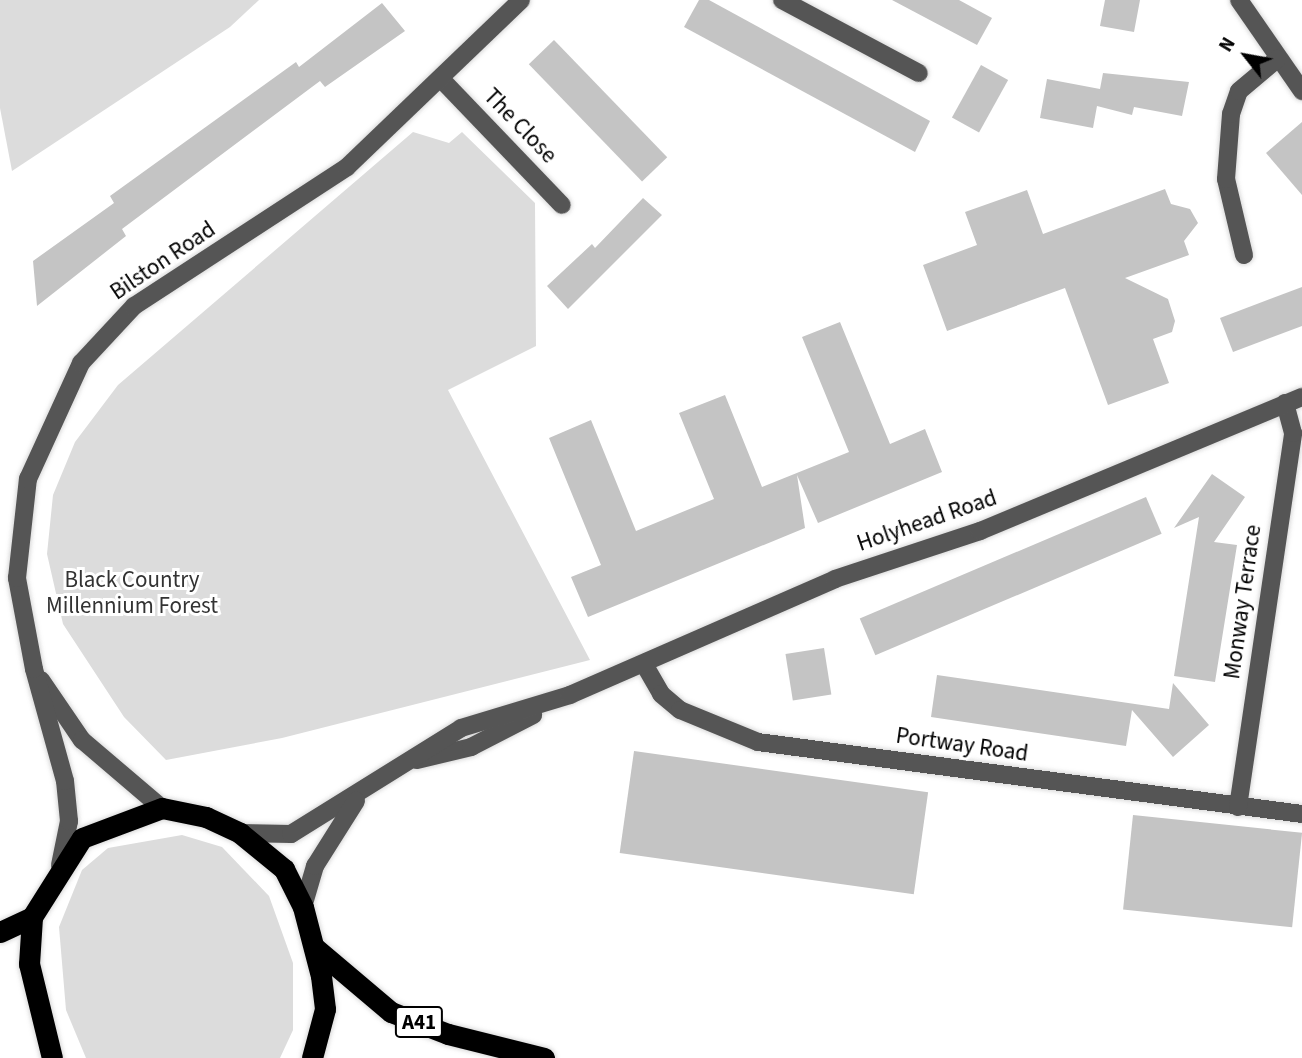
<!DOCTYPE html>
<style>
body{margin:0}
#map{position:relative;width:1302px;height:1058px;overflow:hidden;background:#fff;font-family:"Source Sans 3",sans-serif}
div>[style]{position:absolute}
.green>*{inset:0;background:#dcdcdc}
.building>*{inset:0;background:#c4c4c4;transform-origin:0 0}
.roads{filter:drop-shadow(0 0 2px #dbdbdb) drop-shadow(0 0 2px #dbdbdb)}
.minor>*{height:18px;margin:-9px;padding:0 9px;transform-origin:9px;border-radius:9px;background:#555}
.highway>*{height:21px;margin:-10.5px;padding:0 10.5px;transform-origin:10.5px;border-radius:10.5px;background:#000}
span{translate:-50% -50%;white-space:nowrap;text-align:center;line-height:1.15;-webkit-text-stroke:6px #fff;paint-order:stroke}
.shield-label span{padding:2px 5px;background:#fff;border:2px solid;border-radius:5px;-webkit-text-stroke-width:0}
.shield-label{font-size:21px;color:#000;font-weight:700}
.street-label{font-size:23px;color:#000}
.park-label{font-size:23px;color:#333}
.north{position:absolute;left:1211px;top:21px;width:70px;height:70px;-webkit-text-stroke:5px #fff;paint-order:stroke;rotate:301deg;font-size:19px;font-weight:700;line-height:28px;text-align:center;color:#000}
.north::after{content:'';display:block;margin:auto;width:24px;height:32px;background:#000;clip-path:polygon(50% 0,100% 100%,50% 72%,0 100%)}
</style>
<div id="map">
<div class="green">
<div style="clip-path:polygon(0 0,259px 0,230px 27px,12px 171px,0 108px)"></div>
<div style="clip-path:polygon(413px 132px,449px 143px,462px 132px,535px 203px,536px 346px,448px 390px,590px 660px,282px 738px,166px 760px,124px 717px,63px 624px,47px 554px,53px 495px,75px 442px,118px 385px)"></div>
<div style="clip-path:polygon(182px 835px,222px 847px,269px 896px,293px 963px,293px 1030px,280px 1058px,86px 1058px,66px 1010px,59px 927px,82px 870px,108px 848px)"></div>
</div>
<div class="building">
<div style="clip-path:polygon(699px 0,709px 0,930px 121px,915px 152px,684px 27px)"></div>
<div style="clip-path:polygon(892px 0,959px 0,992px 18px,977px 45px)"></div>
<div style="clip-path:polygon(1105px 0,1140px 0,1134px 32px,1100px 26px)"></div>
<div style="clip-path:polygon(382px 3px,405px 31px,325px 87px,320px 81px,122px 229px,126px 236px,37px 306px,33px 261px,114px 203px,110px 196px,296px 62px,299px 67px)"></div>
<div style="left:554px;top:40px;width:163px;height:35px;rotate:46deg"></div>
<div style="left:981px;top:65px;width:31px;height:60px;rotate:29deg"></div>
<div style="clip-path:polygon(1103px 73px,1189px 82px,1182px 116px,1134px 107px,1132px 115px,1097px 106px,1093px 128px,1040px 118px,1047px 79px,1100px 89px)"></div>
<div style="clip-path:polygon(1302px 122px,1302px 195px,1266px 153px)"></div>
<div style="clip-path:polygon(1165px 189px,1171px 204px,1190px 209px,1198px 223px,1184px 241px,1189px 255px,1125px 278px,1168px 299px,1175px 321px,1172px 332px,1153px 339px,1169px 383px,1108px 405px,1065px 288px,947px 331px,923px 265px,977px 245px,965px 212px,1027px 190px,1043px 234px)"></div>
<div style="clip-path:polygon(643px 198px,662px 215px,568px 309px,547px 286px,592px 244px,595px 248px)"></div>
<div style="clip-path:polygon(1302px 287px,1302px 326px,1233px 352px,1220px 318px)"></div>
<div style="clip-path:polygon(840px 322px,890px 444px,925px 429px,942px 472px,818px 523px,797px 475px,805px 528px,588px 617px,571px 577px,601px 565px,549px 438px,591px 420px,636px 531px,714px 499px,679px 413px,725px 395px,762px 487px,849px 452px,802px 337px)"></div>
<div style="clip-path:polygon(1212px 474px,1245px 497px,1214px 542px,1237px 545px,1215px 682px,1174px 676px,1199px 517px,1174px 528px)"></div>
<div style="left:1146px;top:497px;width:40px;height:311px;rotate:67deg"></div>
<div style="left:824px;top:648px;width:47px;height:39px;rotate:81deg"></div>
<div style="clip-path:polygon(937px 675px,1169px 709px,1173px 683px,1209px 725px,1173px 757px,1132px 710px,1126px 746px,931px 717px)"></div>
<div style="left:634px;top:751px;width:297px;height:103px;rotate:8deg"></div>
<div style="left:1133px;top:815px;width:170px;height:95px;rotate:6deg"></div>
</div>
<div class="roads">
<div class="minor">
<div style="left:782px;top:0;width:155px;rotate:28.1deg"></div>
<div style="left:1239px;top:0;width:111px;rotate:55.3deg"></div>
<div style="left:442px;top:80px;width:173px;rotate:46.2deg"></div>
<div style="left:1244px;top:255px;width:78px;rotate:-103.3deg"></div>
<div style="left:1226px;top:179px;width:65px;rotate:-85.6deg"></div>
<div style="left:1231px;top:114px;width:24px;rotate:-71deg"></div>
<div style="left:1239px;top:91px;width:50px;rotate:-40.1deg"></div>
<div style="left:644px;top:664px;width:34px;rotate:60deg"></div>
<div style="left:661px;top:694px;width:25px;rotate:40deg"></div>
<div style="left:680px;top:710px;width:84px;rotate:22.3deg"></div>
<div style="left:758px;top:742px;width:549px;rotate:7.54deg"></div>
<div style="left:41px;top:680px;width:73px;rotate:55.7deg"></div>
<div style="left:82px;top:740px;width:105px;rotate:40.4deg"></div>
<div style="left:417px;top:760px;width:56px;rotate:-13.5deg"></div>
<div style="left:471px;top:747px;width:70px;rotate:-27.3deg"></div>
<div style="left:1238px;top:807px;width:378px;rotate:-81.6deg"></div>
<div style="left:1293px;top:433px;width:31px;rotate:-105deg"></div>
<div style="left:240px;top:833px;width:51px;rotate:1.1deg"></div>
<div style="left:291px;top:834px;width:200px;rotate:-31.9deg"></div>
<div style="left:461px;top:728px;width:114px;rotate:-16.8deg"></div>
<div style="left:570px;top:695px;width:289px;rotate:-23.6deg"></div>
<div style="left:835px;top:579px;width:153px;rotate:-18.3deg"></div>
<div style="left:980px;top:531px;width:349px;rotate:-22.6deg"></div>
<div style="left:60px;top:865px;width:45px;rotate:-78.4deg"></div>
<div style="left:69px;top:821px;width:40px;rotate:-95.7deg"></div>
<div style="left:65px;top:781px;width:116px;rotate:-105.5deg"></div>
<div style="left:34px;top:669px;width:93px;rotate:-100.6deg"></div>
<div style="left:17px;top:578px;width:100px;rotate:-83.7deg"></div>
<div style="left:28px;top:479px;width:128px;rotate:-65.4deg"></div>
<div style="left:81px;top:363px;width:78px;rotate:-47.1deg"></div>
<div style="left:134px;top:306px;width:254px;rotate:-33.1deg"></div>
<div style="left:347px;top:167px;width:241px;rotate:-43.8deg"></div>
<div style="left:303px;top:907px;width:43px;rotate:-73.7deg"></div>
<div style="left:315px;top:866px;width:77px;rotate:-57.8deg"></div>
</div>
<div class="highway">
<div style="left:0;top:932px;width:35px;rotate:-25deg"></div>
<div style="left:314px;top:947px;width:101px;rotate:40.2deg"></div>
<div style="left:391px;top:1012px;width:61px;rotate:21.1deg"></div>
<div style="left:448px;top:1034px;width:99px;rotate:14deg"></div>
<div style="left:52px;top:1058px;width:97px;rotate:-103.7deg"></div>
<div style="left:29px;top:964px;width:47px;rotate:-86.3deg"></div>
<div style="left:32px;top:917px;width:93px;rotate:-57.7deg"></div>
<div style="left:82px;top:838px;width:85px;rotate:-20.6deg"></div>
<div style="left:162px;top:808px;width:45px;rotate:11.6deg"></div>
<div style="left:206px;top:817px;width:38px;rotate:25deg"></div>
<div style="left:240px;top:833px;width:57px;rotate:39.3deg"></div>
<div style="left:284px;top:869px;width:42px;rotate:63.4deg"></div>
<div style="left:303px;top:907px;width:71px;rotate:75.4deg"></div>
<div style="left:321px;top:976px;width:33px;rotate:83deg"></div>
<div style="left:325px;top:1009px;width:51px;rotate:104.9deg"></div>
</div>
</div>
<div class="shield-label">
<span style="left:419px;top:1022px">A41</span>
</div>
<div class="street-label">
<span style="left:520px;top:126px;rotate:46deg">The Close</span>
<span style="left:163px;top:261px;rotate:-34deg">Bilston Road</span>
<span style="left:927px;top:521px;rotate:-19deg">Holyhead Road</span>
<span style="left:1243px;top:602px;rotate:-82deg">Monway Terrace</span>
<span style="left:962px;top:745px;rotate:8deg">Portway Road</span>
</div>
<div class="park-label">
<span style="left:132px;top:593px">Black Country<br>Millennium Forest</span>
</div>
<div class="north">N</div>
</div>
